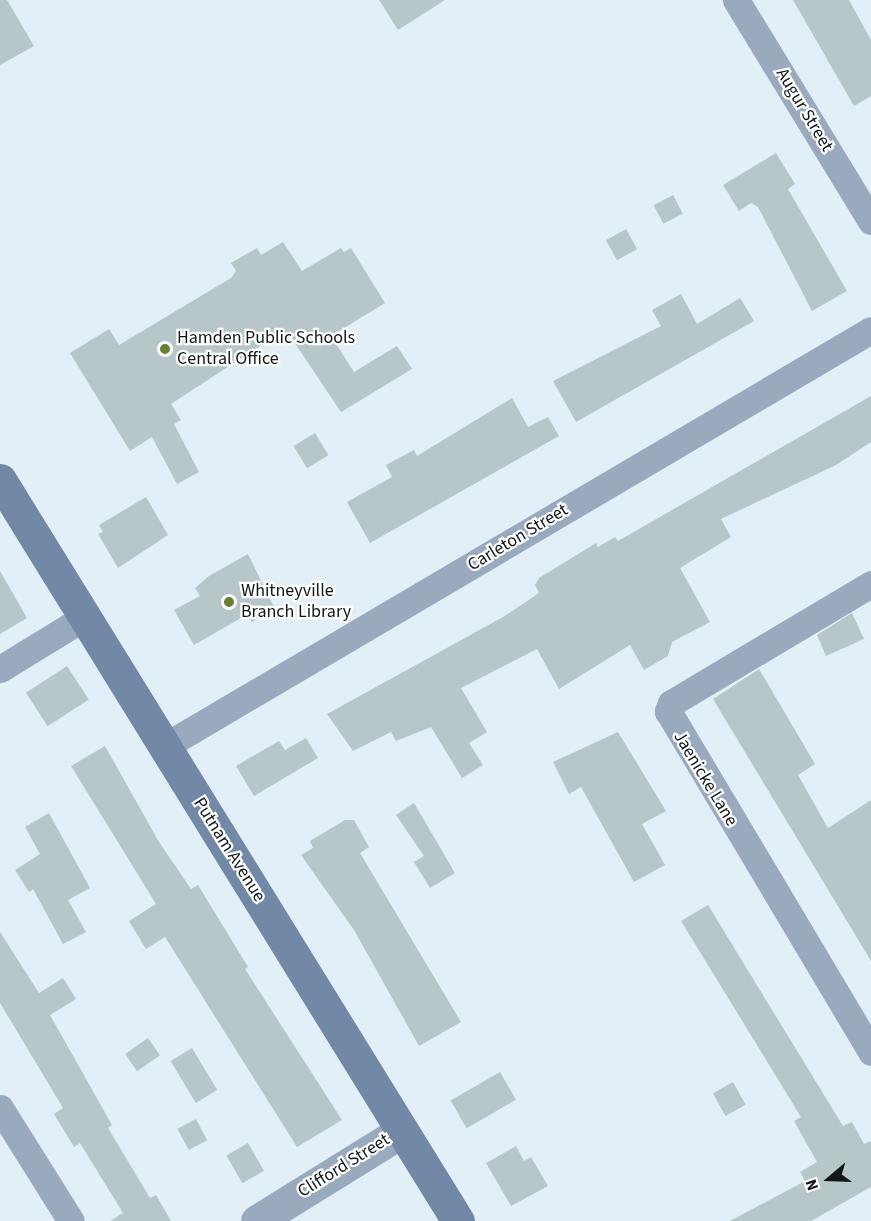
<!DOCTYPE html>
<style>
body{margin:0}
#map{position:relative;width:871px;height:1221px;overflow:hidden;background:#e2eff7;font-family:"Source Sans 3",sans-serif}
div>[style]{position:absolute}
.building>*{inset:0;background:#b6c6c9;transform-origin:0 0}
.minor>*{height:27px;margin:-13.5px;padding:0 13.5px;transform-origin:13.5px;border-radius:13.5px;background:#99aabf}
.tertiary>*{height:33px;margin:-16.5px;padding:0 16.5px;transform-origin:16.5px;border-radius:16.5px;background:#99aabf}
.secondary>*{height:33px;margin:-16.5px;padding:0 16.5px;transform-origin:16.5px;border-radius:16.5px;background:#7189a7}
.dots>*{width:16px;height:16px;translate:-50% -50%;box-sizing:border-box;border:3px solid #fff;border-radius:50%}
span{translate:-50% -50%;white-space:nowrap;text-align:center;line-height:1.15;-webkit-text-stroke:4.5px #fff;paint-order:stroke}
.street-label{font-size:18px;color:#111619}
.poi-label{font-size:18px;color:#111619}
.left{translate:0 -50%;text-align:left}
.north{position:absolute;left:799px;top:1149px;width:60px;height:60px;-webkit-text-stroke:4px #fff;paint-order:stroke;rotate:251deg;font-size:16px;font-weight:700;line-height:24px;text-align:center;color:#111619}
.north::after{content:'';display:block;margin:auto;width:21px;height:27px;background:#111619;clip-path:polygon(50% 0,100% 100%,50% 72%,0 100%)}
</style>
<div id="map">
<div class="building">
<div style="clip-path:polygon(0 0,7px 0,34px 46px,0 65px)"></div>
<div style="clip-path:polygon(379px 0,445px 0,398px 30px)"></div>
<div style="clip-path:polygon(793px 0,849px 0,871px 40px,871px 96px,854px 106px)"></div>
<div style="clip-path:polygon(776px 153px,795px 184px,788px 189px,847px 291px,812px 311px,758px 207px,751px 203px,739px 211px,723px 185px)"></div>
<div style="left:673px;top:195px;width:21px;height:22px;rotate:62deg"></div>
<div style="left:626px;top:229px;width:23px;height:23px;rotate:61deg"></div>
<div style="clip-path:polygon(283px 242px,302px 271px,341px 248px,344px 252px,351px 248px,385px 303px,331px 336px,354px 372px,397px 346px,412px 369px,341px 412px,288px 333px,269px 340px,171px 404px,181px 420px,174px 424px,199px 472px,177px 484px,152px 437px,130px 451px,70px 353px,109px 329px,119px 345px,231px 278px,236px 271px,231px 263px,257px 248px,261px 255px)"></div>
<div style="clip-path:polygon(681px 294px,697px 324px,740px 298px,754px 321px,576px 422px,553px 381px,661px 326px,652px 310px)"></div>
<div style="clip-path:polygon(871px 396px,871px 442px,836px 465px,721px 519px,731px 537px,680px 568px,710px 622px,672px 642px,668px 656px,644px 670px,630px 645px,559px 689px,537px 649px,461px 688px,487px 732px,469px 743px,483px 765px,462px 778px,431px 727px,396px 741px,391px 732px,353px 751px,327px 714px,503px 617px,539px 593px,535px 585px,539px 578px,596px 543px,598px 547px,615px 537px,618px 541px)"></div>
<div style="clip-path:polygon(512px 398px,528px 427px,548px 417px,559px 436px,370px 543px,347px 502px,392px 477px,386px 465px,414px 450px,417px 456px)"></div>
<div style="left:315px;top:433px;width:26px;height:25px;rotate:59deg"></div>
<div style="clip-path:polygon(146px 497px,168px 535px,118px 568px,98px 534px,103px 532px,99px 525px)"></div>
<div style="clip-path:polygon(248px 554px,275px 609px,252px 622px,248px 614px,194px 645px,174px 610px,200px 596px,195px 588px,209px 576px)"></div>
<div style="clip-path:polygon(0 571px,27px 618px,0 634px)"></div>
<div style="clip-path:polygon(852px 613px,864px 639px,826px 656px,817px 635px)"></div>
<div style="left:67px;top:666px;width:40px;height:49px;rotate:57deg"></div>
<div style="clip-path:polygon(759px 669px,815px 764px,798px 775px,828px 828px,871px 800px,871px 961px,713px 699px)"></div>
<div style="clip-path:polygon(618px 732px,666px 811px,642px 824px,665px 865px,634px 882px,581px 787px,569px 794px,553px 762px)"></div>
<div style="clip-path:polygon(306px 738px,318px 758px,254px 796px,236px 766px,279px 741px,285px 750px)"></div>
<div style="clip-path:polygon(105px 746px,159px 842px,191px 889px,198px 885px,248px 967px,245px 969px,342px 1120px,297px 1147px,165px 937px,146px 949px,129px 921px,156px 904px,71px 766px)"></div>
<div style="clip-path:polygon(414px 803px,455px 873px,430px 888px,414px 862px,424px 856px,396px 815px)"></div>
<div style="clip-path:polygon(49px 813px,90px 888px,68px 900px,86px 932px,63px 944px,33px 889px,29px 892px,15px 870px,40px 854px,25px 827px)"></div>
<div style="clip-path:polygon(345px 820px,354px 820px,369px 847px,360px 853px,461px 1022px,419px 1046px,354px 930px,301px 855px,313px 848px,310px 841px)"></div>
<div style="clip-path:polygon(708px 905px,843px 1126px,852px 1122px,864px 1144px,871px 1141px,871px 1187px,811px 1221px,730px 1221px,805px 1181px,800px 1172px,817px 1162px,794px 1121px,801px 1117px,681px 921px)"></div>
<div style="clip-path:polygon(0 932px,39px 993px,63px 978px,76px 999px,50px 1015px,112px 1125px,108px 1128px,150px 1198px,156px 1195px,171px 1221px,110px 1221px,123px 1213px,80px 1143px,74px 1147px,54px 1114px,63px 1108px,0 1003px)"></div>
<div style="left:148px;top:1038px;width:21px;height:28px;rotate:55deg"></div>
<div style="left:192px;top:1048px;width:49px;height:25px;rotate:59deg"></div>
<div style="left:500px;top:1072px;width:32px;height:57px;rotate:60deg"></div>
<div style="left:733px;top:1082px;width:26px;height:23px;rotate:61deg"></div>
<div style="left:196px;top:1119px;width:24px;height:21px;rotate:62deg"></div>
<div style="left:248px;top:1143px;width:32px;height:25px;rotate:60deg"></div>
<div style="clip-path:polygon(516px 1146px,524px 1161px,531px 1157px,548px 1186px,511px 1206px,486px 1163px)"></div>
</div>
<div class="minor">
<div style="left:736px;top:0;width:259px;rotate:58.6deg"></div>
<div style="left:871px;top:584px;width:233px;rotate:149.2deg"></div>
<div style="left:671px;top:703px;width:9px;rotate:111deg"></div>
<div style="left:668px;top:711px;width:397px;rotate:59.2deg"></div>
<div style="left:0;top:669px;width:100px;rotate:-31.5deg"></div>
<div style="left:165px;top:746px;width:819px;rotate:-30.51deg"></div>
<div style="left:0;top:1108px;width:133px;rotate:57.9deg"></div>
</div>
<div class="tertiary">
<div style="left:257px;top:1221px;width:171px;rotate:-31.8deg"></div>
</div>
<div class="secondary">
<div style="left:0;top:480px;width:871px;rotate:58.28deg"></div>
</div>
<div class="dots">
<div style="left:165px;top:349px;background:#688032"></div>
<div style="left:229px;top:602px;background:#688032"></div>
</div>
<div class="street-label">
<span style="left:804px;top:110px;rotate:59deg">Augur Street</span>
<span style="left:518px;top:538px;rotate:-31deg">Carleton Street</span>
<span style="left:705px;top:779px;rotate:59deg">Jaenicke Lane</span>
<span style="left:229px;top:850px;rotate:58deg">Putnam Avenue</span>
<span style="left:344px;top:1166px;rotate:-32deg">Clifford Street</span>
</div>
<div class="poi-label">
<span class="left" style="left:177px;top:349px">Hamden Public Schools<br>Central Office</span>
<span class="left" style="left:241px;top:602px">Whitneyville<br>Branch Library</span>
</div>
<div class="north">N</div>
</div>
